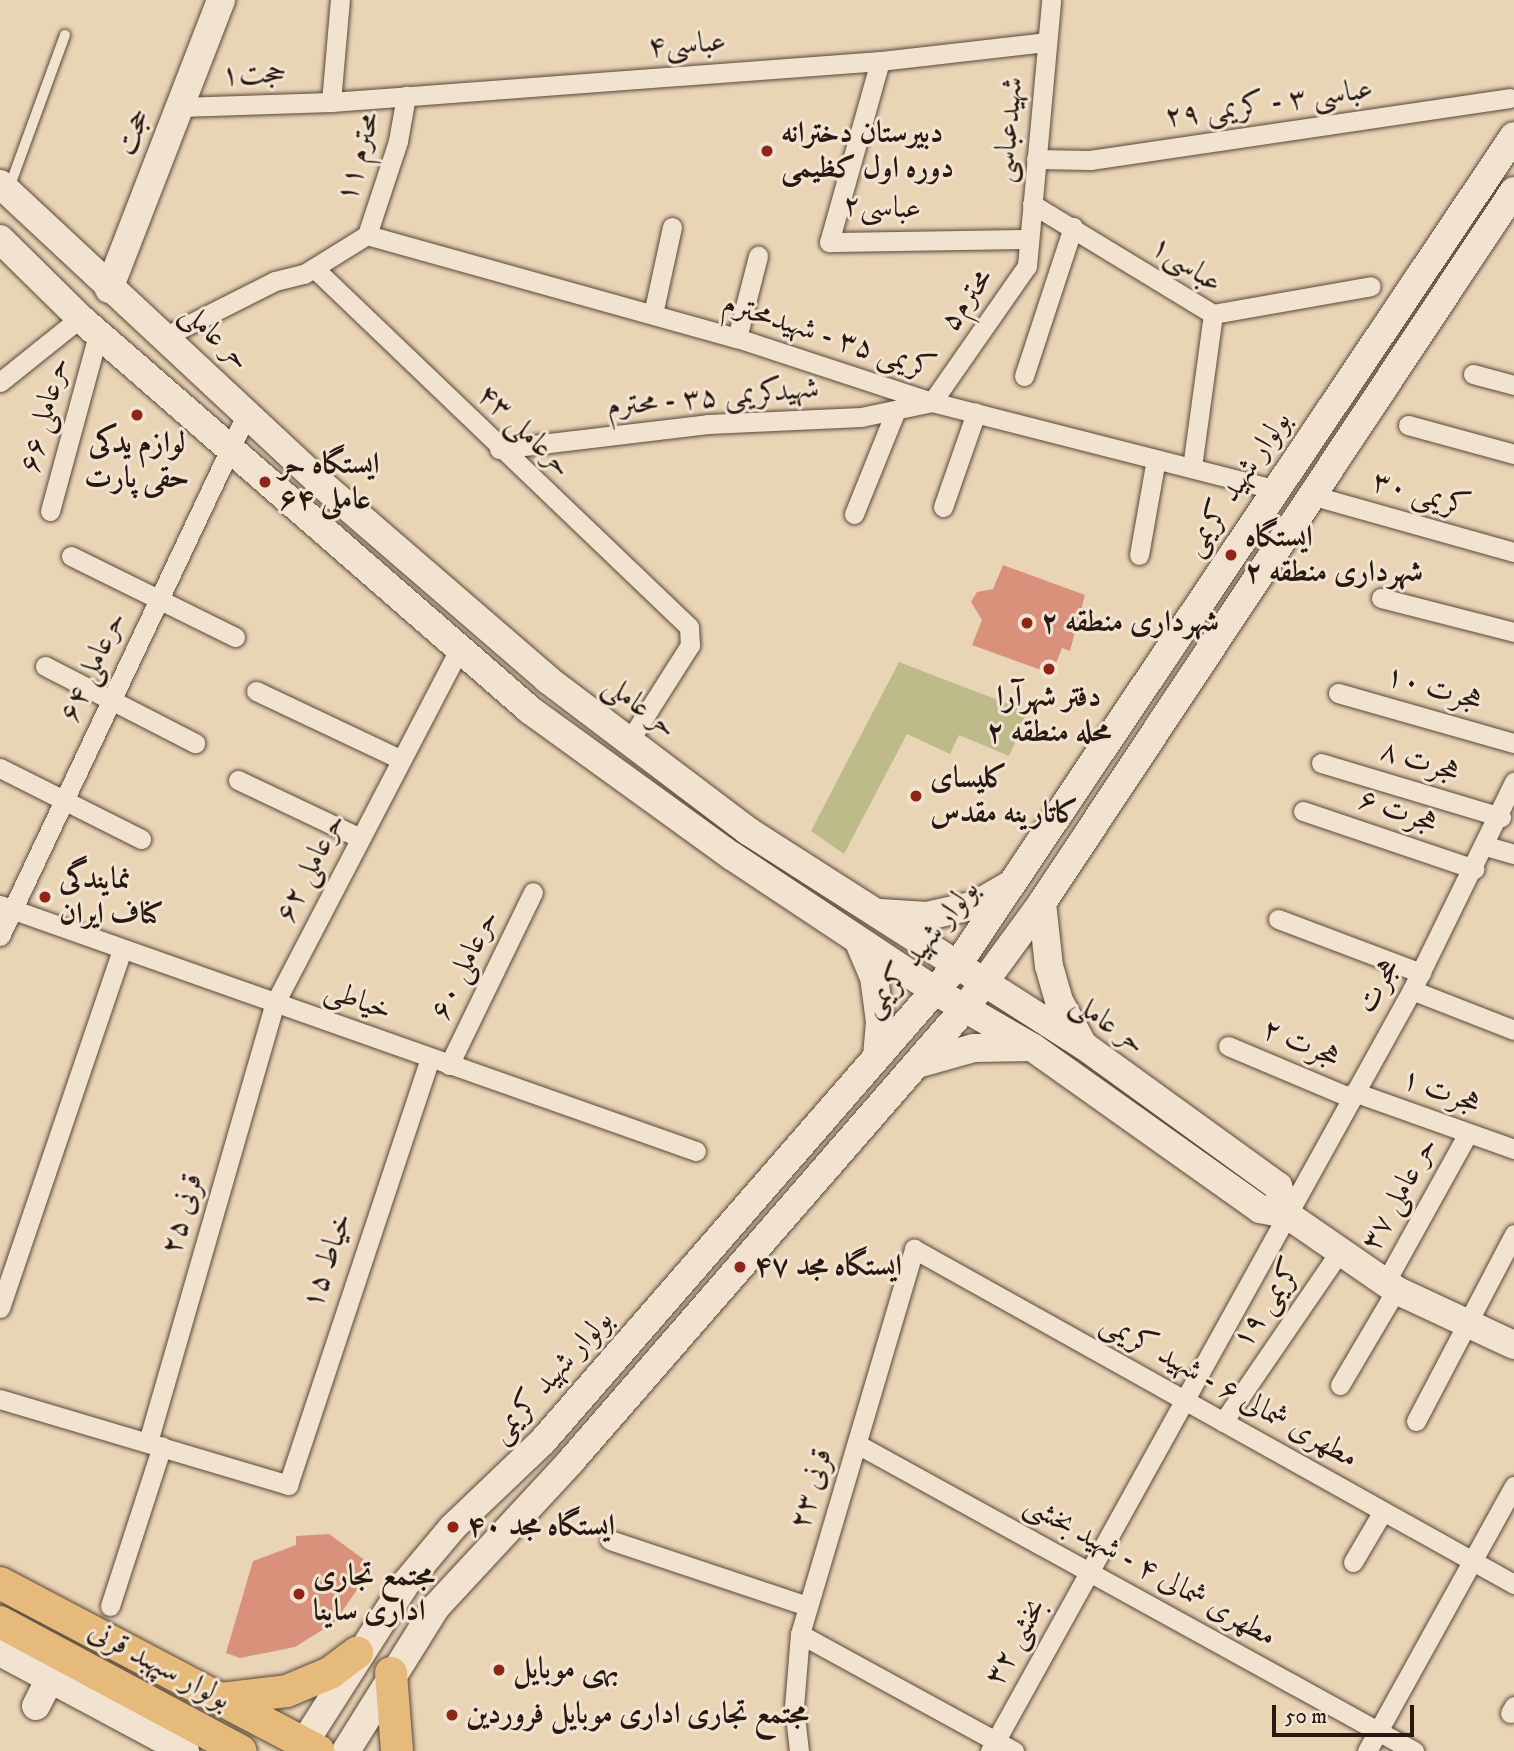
<!DOCTYPE html>
<meta charset="utf-8">
<style>
body{margin:0}
#map{position:relative;width:1514px;height:1751px;overflow:hidden;background:#ead4b6;font-family:"IM FELL DW Pica",Amiri,serif}
div>[style]{position:absolute}
.green>*{inset:0;background:#bdbb89}
.building>*{inset:0;background:#d9917c}
.roads{filter:drop-shadow(0 0 2px #58483a) drop-shadow(0 0 2px #58483a)}
.lane>*{height:10px;margin:-5px;padding:0 5px;transform-origin:5px;border-radius:5px;background:#f1e3d0}
.street>*{height:19px;margin:-9.5px;padding:0 9.5px;transform-origin:9.5px;border-radius:9.5px;background:#f1e3d0}
.secondary>*{height:28px;margin:-14px;padding:0 14px;transform-origin:14px;border-radius:14px;background:#f1e3d0}
.primary>*{height:32px;margin:-16px;padding:0 16px;transform-origin:16px;border-radius:16px;background:#e5ba7b}
.dots>*{width:19px;height:19px;translate:-50% -50%;box-sizing:border-box;border:4px solid #f1e3d0;border-radius:50%}
span{translate:-50% -50%;white-space:nowrap;text-align:center;line-height:1.15;-webkit-text-stroke:6px #f1e3d0;paint-order:stroke}
.street-label{font-size:30px;color:#271911}
.poi-label{font-size:30px;color:#271911;font-weight:700}
.left{translate:0 -50%;text-align:left}
.scale{position:absolute;left:1272px;top:1705px;width:142px;height:32px;box-sizing:border-box;border:4px solid #271911;border-top:0;padding-left:9px;font-size:21px;line-height:24px;white-space:nowrap;color:#271911;-webkit-text-stroke:5px #f1e3d0;paint-order:stroke}
</style>
<div id="map">
<div class="green">
<div style="clip-path:polygon(899px 662px,1029px 712px,1009px 756px,959px 735px,950px 754px,907px 734px,844px 854px,811px 831px)"></div>
</div>
<div class="building">
<div style="clip-path:polygon(1003px 565px,1085px 595px,1070px 651px,1062px 648px,1052px 674px,972px 645px,982px 620px,971px 602px,977px 592px,993px 589px)"></div>
<div style="clip-path:polygon(329px 1534px,373px 1566px,335px 1622px,295px 1647px,240px 1658px,226px 1653px,253px 1561px,296px 1545px,296px 1536px)"></div>
</div>
<div class="roads">
<div class="lane">
<div style="left:9px;top:188px;width:163px;rotate:-69.9deg"></div>
</div>
<div class="street">
<div style="left:880px;top:61px;width:188px;rotate:105.7deg"></div>
<div style="left:829px;top:242px;width:200px;rotate:-0.9deg"></div>
<div style="left:331px;top:102px;width:102px;rotate:-85deg"></div>
<div style="left:180px;top:107px;width:151px;rotate:-1.9deg"></div>
<div style="left:331px;top:102px;width:551px;rotate:-4.27deg"></div>
<div style="left:880px;top:61px;width:168px;rotate:-6.5deg"></div>
<div style="left:1036px;top:159px;width:54px;rotate:1.1deg"></div>
<div style="left:1090px;top:160px;width:424px;rotate:-8.4deg"></div>
<div style="left:1032px;top:204px;width:212px;rotate:31.3deg"></div>
<div style="left:1213px;top:314px;width:155px;rotate:97.8deg"></div>
<div style="left:367px;top:235px;width:384px;rotate:15.6deg"></div>
<div style="left:737px;top:338px;width:205px;rotate:18.2deg"></div>
<div style="left:932px;top:402px;width:353px;rotate:14.3deg"></div>
<div style="left:367px;top:235px;width:99px;rotate:-71.7deg"></div>
<div style="left:398px;top:141px;width:46px;rotate:-79.9deg"></div>
<div style="left:314px;top:268px;width:519px;rotate:43.75deg"></div>
<div style="left:689px;top:627px;width:18px;rotate:87deg"></div>
<div style="left:690px;top:645px;width:114px;rotate:122.4deg"></div>
<div style="left:653px;top:314px;width:89px;rotate:-77.7deg"></div>
<div style="left:1213px;top:314px;width:160px;rotate:-10deg"></div>
<div style="left:166px;top:336px;width:122px;rotate:-26.8deg"></div>
<div style="left:275px;top:281px;width:30px;rotate:-14deg"></div>
<div style="left:304px;top:274px;width:74px;rotate:-31.8deg"></div>
<div style="left:737px;top:338px;width:85px;rotate:-75.6deg"></div>
<div style="left:1473px;top:374px;width:42px;rotate:15deg"></div>
<div style="left:1024px;top:376px;width:157px;rotate:-71.8deg"></div>
<div style="left:0;top:382px;width:102px;rotate:-38.7deg"></div>
<div style="left:1408px;top:425px;width:110px;rotate:15.3deg"></div>
<div style="left:499px;top:449px;width:210px;rotate:-6.8deg"></div>
<div style="left:708px;top:424px;width:153px;rotate:-2.6deg"></div>
<div style="left:861px;top:417px;width:73px;rotate:-11.9deg"></div>
<div style="left:932px;top:402px;width:166px;rotate:-55.1deg"></div>
<div style="left:1027px;top:266px;width:267px;rotate:-84.8deg"></div>
<div style="left:1311px;top:495px;width:211px;rotate:15.7deg"></div>
<div style="left:943px;top:507px;width:100px;rotate:-70.7deg"></div>
<div style="left:50px;top:511px;width:183px;rotate:-74.8deg"></div>
<div style="left:854px;top:514px;width:112px;rotate:-68deg"></div>
<div style="left:1139px;top:555px;width:97px;rotate:-80deg"></div>
<div style="left:71px;top:556px;width:183px;rotate:26.3deg"></div>
<div style="left:1381px;top:598px;width:137px;rotate:14.3deg"></div>
<div style="left:45px;top:666px;width:169px;rotate:27.2deg"></div>
<div style="left:256px;top:691px;width:159px;rotate:25.3deg"></div>
<div style="left:1338px;top:693px;width:183px;rotate:15.9deg"></div>
<div style="left:1321px;top:763px;width:188px;rotate:16.7deg"></div>
<div style="left:0;top:768px;width:158px;rotate:26.7deg"></div>
<div style="left:238px;top:780px;width:135px;rotate:25.4deg"></div>
<div style="left:1303px;top:811px;width:181px;rotate:18.7deg"></div>
<div style="left:1486px;top:846px;width:29px;rotate:16deg"></div>
<div style="left:0;top:905px;width:738px;rotate:19.47deg"></div>
<div style="left:1278px;top:919px;width:153px;rotate:20.7deg"></div>
<div style="left:0;top:936px;width:578px;rotate:-64.72deg"></div>
<div style="left:1412px;top:990px;width:110px;rotate:21.4deg"></div>
<div style="left:1228px;top:1046px;width:134px;rotate:22.9deg"></div>
<div style="left:449px;top:1065px;width:192px;rotate:-64.1deg"></div>
<div style="left:1354px;top:1092px;width:170px;rotate:19.6deg"></div>
<div style="left:1385px;top:1283px;width:171px;rotate:-61deg"></div>
<div style="left:0;top:1308px;width:379px;rotate:-71.2deg"></div>
<div style="left:1340px;top:1385px;width:110px;rotate:-59.5deg"></div>
<div style="left:0;top:1399px;width:301px;rotate:16.6deg"></div>
<div style="left:288px;top:1485px;width:450px;rotate:-71.6deg"></div>
<div style="left:1416px;top:1421px;width:211px;rotate:-62.3deg"></div>
<div style="left:1223px;top:1422px;width:204px;rotate:-55.6deg"></div>
<div style="left:148px;top:1442px;width:457px;rotate:-73.9deg"></div>
<div style="left:275px;top:1003px;width:398px;rotate:-62.5deg"></div>
<div style="left:857px;top:1444px;width:636px;rotate:28.86deg"></div>
<div style="left:610px;top:1540px;width:208px;rotate:18.5deg"></div>
<div style="left:1353px;top:1562px;width:59px;rotate:-59.5deg"></div>
<div style="left:110px;top:1606px;width:168px;rotate:-72deg"></div>
<div style="left:800px;top:1634px;width:244px;rotate:28.7deg"></div>
<div style="left:1510px;top:1713px;width:8px;rotate:-60deg"></div>
<div style="left:799px;top:1751px;width:44px;rotate:-96.5deg"></div>
<div style="left:794px;top:1707px;width:73px;rotate:-85.3deg"></div>
<div style="left:800px;top:1634px;width:402px;rotate:-73.5deg"></div>
<div style="left:914px;top:1249px;width:687px;rotate:29.18deg"></div>
<div style="left:990px;top:1751px;width:870px;rotate:-60.99deg"></div>
<div style="left:1412px;top:990px;width:232px;rotate:-63.9deg"></div>
<div style="left:1367px;top:1751px;width:303px;rotate:-61deg"></div>
</div>
<div class="secondary">
<div style="left:0;top:184px;width:435px;rotate:43deg"></div>
<div style="left:318px;top:481px;width:303px;rotate:40.8deg"></div>
<div style="left:547px;top:679px;width:252px;rotate:37.1deg"></div>
<div style="left:748px;top:831px;width:398px;rotate:32.6deg"></div>
<div style="left:1083px;top:1045px;width:241px;rotate:35.9deg"></div>
<div style="left:1278px;top:1186px;width:29px;rotate:74deg"></div>
<div style="left:0;top:239px;width:112px;rotate:44.6deg"></div>
<div style="left:80px;top:318px;width:597px;rotate:41.06deg"></div>
<div style="left:530px;top:710px;width:249px;rotate:35.9deg"></div>
<div style="left:732px;top:856px;width:244px;rotate:33.6deg"></div>
<div style="left:935px;top:991px;width:112px;rotate:30deg"></div>
<div style="left:1032px;top:1047px;width:280px;rotate:35.4deg"></div>
<div style="left:1260px;top:1209px;width:26px;rotate:11deg"></div>
<div style="left:1286px;top:1214px;width:134px;rotate:34.6deg"></div>
<div style="left:1396px;top:1290px;width:130px;rotate:25deg"></div>
<div style="left:109px;top:289px;width:310px;rotate:-68.8deg"></div>
<div style="left:1042px;top:903px;width:63px;rotate:83.7deg"></div>
<div style="left:1049px;top:966px;width:36px;rotate:74deg"></div>
<div style="left:1059px;top:1001px;width:48px;rotate:61.3deg"></div>
<div style="left:880px;top:913px;width:47px;rotate:3.7deg"></div>
<div style="left:927px;top:916px;width:49px;rotate:-12.9deg"></div>
<div style="left:975px;top:905px;width:38px;rotate:-30deg"></div>
<div style="left:859px;top:942px;width:38px;rotate:67deg"></div>
<div style="left:874px;top:977px;width:45px;rotate:82.4deg"></div>
<div style="left:880px;top:1022px;width:35px;rotate:95deg"></div>
<div style="left:917px;top:1064px;width:59px;rotate:-15.7deg"></div>
<div style="left:974px;top:1048px;width:57px;rotate:-1deg"></div>
<div style="left:0;top:1652px;width:210px;rotate:28.2deg"></div>
<div style="left:36px;top:1706px;width:30px;rotate:-63deg"></div>
<div style="left:299px;top:1751px;width:199px;rotate:-57.5deg"></div>
<div style="left:406px;top:1583px;width:73px;rotate:-50deg"></div>
<div style="left:453px;top:1527px;width:124px;rotate:-43.7deg"></div>
<div style="left:543px;top:1441px;width:632px;rotate:-48.98deg"></div>
<div style="left:958px;top:964px;width:997px;rotate:-56.12deg"></div>
<div style="left:346px;top:1751px;width:170px;rotate:-58deg"></div>
<div style="left:436px;top:1607px;width:199px;rotate:-47.2deg"></div>
<div style="left:571px;top:1461px;width:602px;rotate:-48.98deg"></div>
<div style="left:966px;top:1007px;width:129px;rotate:-53.8deg"></div>
<div style="left:1042px;top:903px;width:854px;rotate:-56.46deg"></div>
</div>
<div class="primary">
<div style="left:0;top:1583px;width:360px;rotate:27.8deg"></div>
<div style="left:0;top:1622px;width:273px;rotate:28.2deg"></div>
<div style="left:391px;top:1673px;width:78px;rotate:85.6deg"></div>
<div style="left:221px;top:1699px;width:66px;rotate:-6.9deg"></div>
<div style="left:287px;top:1691px;width:47px;rotate:-22.7deg"></div>
<div style="left:330px;top:1673px;width:34px;rotate:-37deg"></div>
</div>
</div>
<div class="dots">
<div style="left:767px;top:151px;background:#8f2418"></div>
<div style="left:137px;top:415px;background:#8f2418"></div>
<div style="left:265px;top:482px;background:#8f2418"></div>
<div style="left:1231px;top:555px;background:#8f2418"></div>
<div style="left:1027px;top:623px;background:#8f2418"></div>
<div style="left:1049px;top:669px;background:#8f2418"></div>
<div style="left:916px;top:796px;background:#8f2418"></div>
<div style="left:45px;top:897px;background:#8f2418"></div>
<div style="left:740px;top:1267px;background:#8f2418"></div>
<div style="left:453px;top:1527px;background:#8f2418"></div>
<div style="left:299px;top:1594px;background:#8f2418"></div>
<div style="left:499px;top:1670px;background:#8f2418"></div>
<div style="left:452px;top:1715px;background:#8f2418"></div>
</div>
<div class="street-label">
<span style="left:687px;top:45px;rotate:-4deg">عباسی۴</span>
<span style="left:254px;top:75px;rotate:-2deg">حجت۱</span>
<span style="left:1269px;top:104px;rotate:-8deg">عباسی ۳ - کریمی ۲۹</span>
<span style="left:1009px;top:130px;rotate:-85deg">شهیدعباسی</span>
<span style="left:134px;top:132px;rotate:-69deg">حجت</span>
<span style="left:359px;top:157px;rotate:-74deg">محترم ۱۱</span>
<span style="left:882px;top:208px;rotate:3deg">عباسی۲</span>
<span style="left:1186px;top:265px;rotate:34deg">عباسی۱</span>
<span style="left:967px;top:300px;rotate:-55deg">محترم۵</span>
<span style="left:215px;top:337px;rotate:43deg">حر عاملی</span>
<span style="left:829px;top:337px;rotate:18deg">کریمی ۳۵ - شهیدمحترم</span>
<span style="left:713px;top:398px;rotate:-5deg">شهیدکریمی ۳۵ - محترم</span>
<span style="left:45px;top:415px;rotate:-75deg">حرعاملی ۶۶</span>
<span style="left:524px;top:431px;rotate:44deg">حرعاملی ۴۳</span>
<span style="left:1238px;top:484px;rotate:-56deg">بولوار شهید کریمی</span>
<span style="left:1421px;top:495px;rotate:16deg">کریمی ۳۰</span>
<span style="left:93px;top:667px;rotate:-65deg">حرعاملی ۶۴</span>
<span style="left:1434px;top:689px;rotate:16deg">هجرت ۱۰</span>
<span style="left:640px;top:707px;rotate:37deg">حر عاملی</span>
<span style="left:1420px;top:762px;rotate:17deg">هجرت ۸</span>
<span style="left:1398px;top:812px;rotate:19deg">هجرت ۶</span>
<span style="left:311px;top:868px;rotate:-63deg">حرعاملی ۶۲</span>
<span style="left:921px;top:949px;rotate:-51deg">بولوار شهید کریمی</span>
<span style="left:465px;top:965px;rotate:-64deg">حرعاملی ۶۰</span>
<span style="left:1379px;top:986px;rotate:-61deg">هجرت</span>
<span style="left:358px;top:1001px;rotate:20deg">خیاطی</span>
<span style="left:1108px;top:1024px;rotate:35deg">حر عاملی</span>
<span style="left:1301px;top:1044px;rotate:23deg">هجرت ۲</span>
<span style="left:1441px;top:1092px;rotate:20deg">هجرت ۱</span>
<span style="left:1400px;top:1194px;rotate:-61deg">حر عاملی ۳۷</span>
<span style="left:183px;top:1214px;rotate:-74deg">قرنی ۲۵</span>
<span style="left:328px;top:1261px;rotate:-71deg">خیاط ۱۵</span>
<span style="left:1268px;top:1304px;rotate:-56deg">کریمی ۱۹</span>
<span style="left:552px;top:1377px;rotate:-48deg">بولوار شهید کریمی</span>
<span style="left:1229px;top:1391px;rotate:29deg">مطهری شمالی ۶ - شهید کریمی</span>
<span style="left:812px;top:1489px;rotate:-73deg">قرنی ۲۳</span>
<span style="left:1150px;top:1571px;rotate:29deg">مطهری شمالی ۴ - شهید بخشی</span>
<span style="left:1016px;top:1642px;rotate:-61deg">بخشی ۳۲</span>
<span style="left:159px;top:1666px;rotate:28deg">بولوار سپهبد قرنی</span>
</div>
<div class="poi-label">
<span class="left" style="left:781px;top:151px">دبیرستان دخترانه<br>دوره اول کظیمی</span>
<span style="left:137px;top:461px">لوازم یدکی<br>حقی پارت</span>
<span class="left" style="left:279px;top:482px">ایستگاه حر<br>عاملی ۶۴</span>
<span class="left" style="left:1245px;top:555px">ایستگاه<br>شهرداری منطقه ۲</span>
<span class="left" style="left:1041px;top:623px">شهرداری منطقه ۲</span>
<span style="left:1049px;top:715px">دفتر شهرآرا<br>محله منطقه ۲</span>
<span class="left" style="left:930px;top:796px">کلیسای<br>کاتارینه مقدس</span>
<span class="left" style="left:59px;top:897px">نمایندگی<br>کناف ایران</span>
<span class="left" style="left:754px;top:1267px">ایستگاه مجد ۴۷</span>
<span class="left" style="left:467px;top:1527px">ایستگاه مجد ۴۰</span>
<span class="left" style="left:313px;top:1594px">مجتمع تجاری<br>اداری ساینا</span>
<span class="left" style="left:513px;top:1670px">بهی موبایل</span>
<span class="left" style="left:466px;top:1715px">مجتمع تجاری اداری موبایل فروردین</span>
</div>
<div class="scale">50 m</div>
</div>
